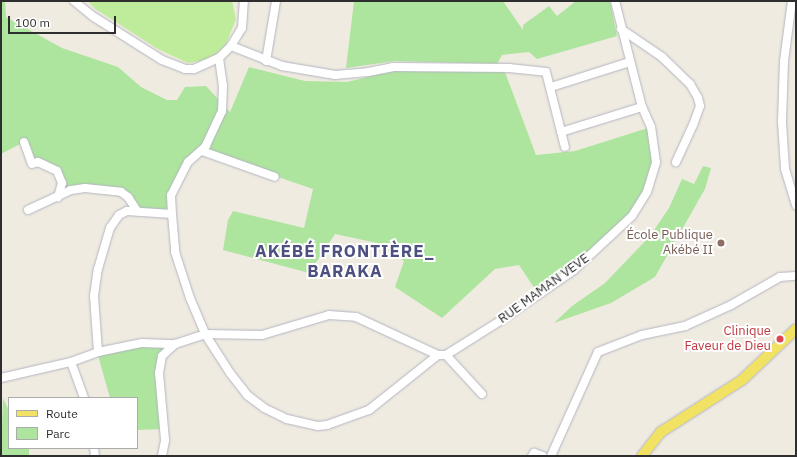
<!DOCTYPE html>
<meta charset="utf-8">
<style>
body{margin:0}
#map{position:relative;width:797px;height:457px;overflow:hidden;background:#efebe1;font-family:"IBM Plex Sans",sans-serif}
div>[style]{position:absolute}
.green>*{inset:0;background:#aee59e}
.pitch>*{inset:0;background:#bfec9a}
.roads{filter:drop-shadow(0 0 1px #b4b5c1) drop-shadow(0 0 1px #b4b5c1)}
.minor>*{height:8px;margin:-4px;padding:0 4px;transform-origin:4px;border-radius:4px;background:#fff}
.major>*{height:10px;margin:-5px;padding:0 5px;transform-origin:5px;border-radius:5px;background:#f2e263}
.dots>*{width:11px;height:11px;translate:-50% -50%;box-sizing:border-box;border:2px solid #fff;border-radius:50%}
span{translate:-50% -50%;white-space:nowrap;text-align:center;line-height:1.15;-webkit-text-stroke:4px #fff;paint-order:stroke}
.education-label{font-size:13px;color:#785e54}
.right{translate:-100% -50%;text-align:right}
.street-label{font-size:13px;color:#2e2e2e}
.health-label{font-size:13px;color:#be3a42}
.district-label{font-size:17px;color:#4d5080;font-weight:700;letter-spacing:1px}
.frame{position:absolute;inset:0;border:2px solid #2e2e2e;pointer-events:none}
.legend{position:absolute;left:8px;top:397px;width:130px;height:52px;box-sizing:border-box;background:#fff;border:1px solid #ababab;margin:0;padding:5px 7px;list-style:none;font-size:12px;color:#2e2e2e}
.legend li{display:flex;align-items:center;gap:8px;height:20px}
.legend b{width:20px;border:1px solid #ababab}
.scale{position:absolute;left:8px;top:16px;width:108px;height:18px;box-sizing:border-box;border:2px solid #2e2e2e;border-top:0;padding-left:5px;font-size:12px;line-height:14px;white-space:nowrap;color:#2e2e2e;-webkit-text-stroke:3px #fff;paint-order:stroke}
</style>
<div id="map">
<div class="green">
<div style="clip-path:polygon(1px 1px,5px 1px,6px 17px,62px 48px,118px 67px,141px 87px,167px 100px,177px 100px,185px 87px,206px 86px,230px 112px,249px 67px,305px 81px,347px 82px,392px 71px,505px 72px,536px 155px,575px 151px,651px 127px,656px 162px,647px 192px,632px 216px,592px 255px,537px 292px,519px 265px,495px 269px,442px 318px,395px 287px,404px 261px,377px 243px,335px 234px,309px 273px,223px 250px,228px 220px,233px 211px,304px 228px,313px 189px,202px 151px,188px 162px,171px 194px,172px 214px,137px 211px,128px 197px,85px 188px,58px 197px,61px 188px,57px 171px,32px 164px,24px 142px,1px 154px)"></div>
<div style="clip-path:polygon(354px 1px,503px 1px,523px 30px,523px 25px,549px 6px,557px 16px,576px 1px,610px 1px,617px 36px,537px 59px,529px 52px,502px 55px,497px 64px,395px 61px,346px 68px)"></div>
<div style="clip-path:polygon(703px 166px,711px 168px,705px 189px,655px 277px,611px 303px,554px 323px,572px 306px,605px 283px,629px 258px,650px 236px,669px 208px,682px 179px,694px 184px)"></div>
<div style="clip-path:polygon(175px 344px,162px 356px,163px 429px,137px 430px,137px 398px,110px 398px,97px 352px,121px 347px)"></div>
<div style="clip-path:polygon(3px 398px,9px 411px,9px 448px,29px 448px,29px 456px,1px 456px)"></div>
</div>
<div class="pitch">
<div style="clip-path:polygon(88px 1px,232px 1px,236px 19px,226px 44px,217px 53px,206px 60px,188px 63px,158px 49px,94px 8px)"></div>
</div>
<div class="roads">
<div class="minor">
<div style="left:74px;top:1px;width:26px;rotate:39deg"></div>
<div style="left:94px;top:17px;width:80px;rotate:32.3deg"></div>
<div style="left:162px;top:60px;width:25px;rotate:21deg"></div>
<div style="left:185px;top:69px;width:9px"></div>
<div style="left:194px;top:69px;width:27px;rotate:-24deg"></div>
<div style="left:219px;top:58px;width:17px;rotate:-45deg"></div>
<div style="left:231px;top:46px;width:21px;rotate:-59deg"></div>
<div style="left:242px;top:28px;width:27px;rotate:-86deg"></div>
<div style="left:792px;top:1px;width:61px;rotate:97.6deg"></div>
<div style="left:784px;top:61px;width:61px;rotate:91.9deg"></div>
<div style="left:782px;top:122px;width:47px;rotate:86.3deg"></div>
<div style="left:785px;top:169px;width:38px;rotate:73deg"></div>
<div style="left:621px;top:29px;width:50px;rotate:34.3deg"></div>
<div style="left:662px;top:57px;width:39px;rotate:44deg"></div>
<div style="left:690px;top:84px;width:16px;rotate:60deg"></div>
<div style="left:698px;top:98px;width:8px;rotate:76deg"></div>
<div style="left:700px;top:106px;width:20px;rotate:110deg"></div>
<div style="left:693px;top:125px;width:41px;rotate:114.7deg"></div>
<div style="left:231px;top:46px;width:55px;rotate:21.4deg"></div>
<div style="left:282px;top:66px;width:54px;rotate:9.6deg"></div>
<div style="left:335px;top:75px;width:33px;rotate:-5deg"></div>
<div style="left:368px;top:72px;width:25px;rotate:-11deg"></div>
<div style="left:393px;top:67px;width:116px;rotate:0.5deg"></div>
<div style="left:509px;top:68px;width:37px;rotate:6deg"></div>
<div style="left:546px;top:72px;width:77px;rotate:75.8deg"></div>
<div style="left:219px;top:58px;width:27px;rotate:82deg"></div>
<div style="left:223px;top:85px;width:26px;rotate:92deg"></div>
<div style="left:222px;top:111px;width:38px;rotate:115deg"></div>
<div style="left:206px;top:146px;width:24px;rotate:138deg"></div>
<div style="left:188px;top:162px;width:37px;rotate:117deg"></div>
<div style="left:171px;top:195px;width:19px;rotate:87deg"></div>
<div style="left:172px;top:214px;width:38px;rotate:85deg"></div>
<div style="left:175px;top:252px;width:48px;rotate:71.9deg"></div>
<div style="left:190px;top:298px;width:39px;rotate:67deg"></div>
<div style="left:205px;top:334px;width:46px;rotate:57.3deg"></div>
<div style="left:230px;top:373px;width:28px;rotate:52deg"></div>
<div style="left:247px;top:395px;width:21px;rotate:37deg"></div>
<div style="left:264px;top:408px;width:25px;rotate:26deg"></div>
<div style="left:287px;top:419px;width:32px;rotate:13deg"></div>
<div style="left:318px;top:426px;width:9px;rotate:-6deg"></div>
<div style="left:327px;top:425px;width:45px;rotate:-19.7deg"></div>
<div style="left:369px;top:410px;width:88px;rotate:-38.6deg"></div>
<div style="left:266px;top:61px;width:61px;rotate:-80.5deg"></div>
<div style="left:551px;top:87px;width:83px;rotate:-17.6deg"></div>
<div style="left:561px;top:132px;width:85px;rotate:-17.2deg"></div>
<div style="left:24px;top:142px;width:23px;rotate:70deg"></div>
<div style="left:32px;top:164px;width:6px;rotate:-18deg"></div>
<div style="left:38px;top:162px;width:21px;rotate:25deg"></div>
<div style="left:57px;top:171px;width:13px;rotate:67deg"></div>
<div style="left:62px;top:183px;width:15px;rotate:106deg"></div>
<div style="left:202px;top:151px;width:77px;rotate:19.6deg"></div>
<div style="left:28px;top:210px;width:47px;rotate:-24.9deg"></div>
<div style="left:71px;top:190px;width:14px;rotate:-8deg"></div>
<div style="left:85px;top:188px;width:36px;rotate:6deg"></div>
<div style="left:121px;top:192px;width:9px;rotate:36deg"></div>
<div style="left:128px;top:197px;width:17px;rotate:57deg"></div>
<div style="left:98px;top:352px;width:56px;rotate:-94.1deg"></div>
<div style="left:94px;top:296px;width:27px;rotate:-82deg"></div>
<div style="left:98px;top:269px;width:43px;rotate:-73.7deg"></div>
<div style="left:110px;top:228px;width:16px;rotate:-55deg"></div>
<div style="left:119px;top:215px;width:9px;rotate:-27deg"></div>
<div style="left:127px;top:211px;width:45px;rotate:3.8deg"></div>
<div style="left:438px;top:355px;width:8px"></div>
<div style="left:446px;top:355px;width:64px;rotate:-32.2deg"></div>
<div style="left:500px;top:321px;width:90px;rotate:-34.6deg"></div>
<div style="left:574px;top:270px;width:79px;rotate:-43deg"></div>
<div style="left:632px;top:216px;width:28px;rotate:-58deg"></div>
<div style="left:647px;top:192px;width:31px;rotate:-73deg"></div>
<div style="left:656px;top:162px;width:35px;rotate:-98deg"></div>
<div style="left:651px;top:127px;width:22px;rotate:-114deg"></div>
<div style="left:642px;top:107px;width:109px;rotate:-104.3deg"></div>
<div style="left:446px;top:355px;width:53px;rotate:47.3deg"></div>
<div style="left:71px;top:362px;width:29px;rotate:-20deg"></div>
<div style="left:98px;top:352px;width:45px;rotate:-11.6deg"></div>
<div style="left:142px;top:343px;width:33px;rotate:2deg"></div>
<div style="left:1px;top:378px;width:72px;rotate:-12.9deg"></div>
<div style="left:71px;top:362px;width:38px;rotate:70deg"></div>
<div style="left:94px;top:448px;width:8px;rotate:83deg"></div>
<div style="left:162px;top:456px;width:16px;rotate:-79deg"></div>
<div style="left:165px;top:440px;width:67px;rotate:-95.1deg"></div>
<div style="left:159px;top:373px;width:17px;rotate:-80deg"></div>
<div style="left:162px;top:356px;width:18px;rotate:-43deg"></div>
<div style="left:175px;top:344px;width:32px;rotate:-18deg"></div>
<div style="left:205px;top:334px;width:57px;rotate:1deg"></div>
<div style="left:262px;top:335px;width:70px;rotate:-16.6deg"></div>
<div style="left:329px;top:315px;width:27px;rotate:4deg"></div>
<div style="left:356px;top:317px;width:90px;rotate:24.9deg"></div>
<div style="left:532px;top:456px;width:4px;rotate:-56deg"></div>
<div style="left:534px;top:453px;width:9px;rotate:18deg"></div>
<div style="left:551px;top:456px;width:114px;rotate:-65.7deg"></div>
<div style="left:598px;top:352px;width:47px;rotate:-21.1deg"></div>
<div style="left:642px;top:335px;width:44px;rotate:-11.8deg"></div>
<div style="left:685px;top:326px;width:51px;rotate:-24.5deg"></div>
<div style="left:731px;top:305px;width:56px;rotate:-29.7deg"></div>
<div style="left:780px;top:277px;width:16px;rotate:-4deg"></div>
</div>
<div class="major">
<div style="left:642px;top:456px;width:31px;rotate:-52deg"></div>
<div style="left:661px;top:432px;width:96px;rotate:-32.7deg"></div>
<div style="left:742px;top:380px;width:74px;rotate:-43.4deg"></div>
</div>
</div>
<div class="dots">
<div style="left:721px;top:243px;background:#8d6e63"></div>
<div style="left:780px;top:339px;background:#e0444e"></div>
</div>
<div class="education-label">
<span class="right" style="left:713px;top:243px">École Publique<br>Akébé II</span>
</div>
<div class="street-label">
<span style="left:544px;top:289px;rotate:-36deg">RUE MAMAN VEVE</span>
</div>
<div class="health-label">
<span class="right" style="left:771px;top:339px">Clinique<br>Faveur de Dieu</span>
</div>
<div class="district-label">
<span style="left:345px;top:262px">AKÉBÉ FRONTIÈRE_<br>BARAKA</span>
</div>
<div class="frame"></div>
<ul class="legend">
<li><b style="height:5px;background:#f2e263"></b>Route</li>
<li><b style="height:11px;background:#aee59e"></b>Parc</li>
</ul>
<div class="scale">100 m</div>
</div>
